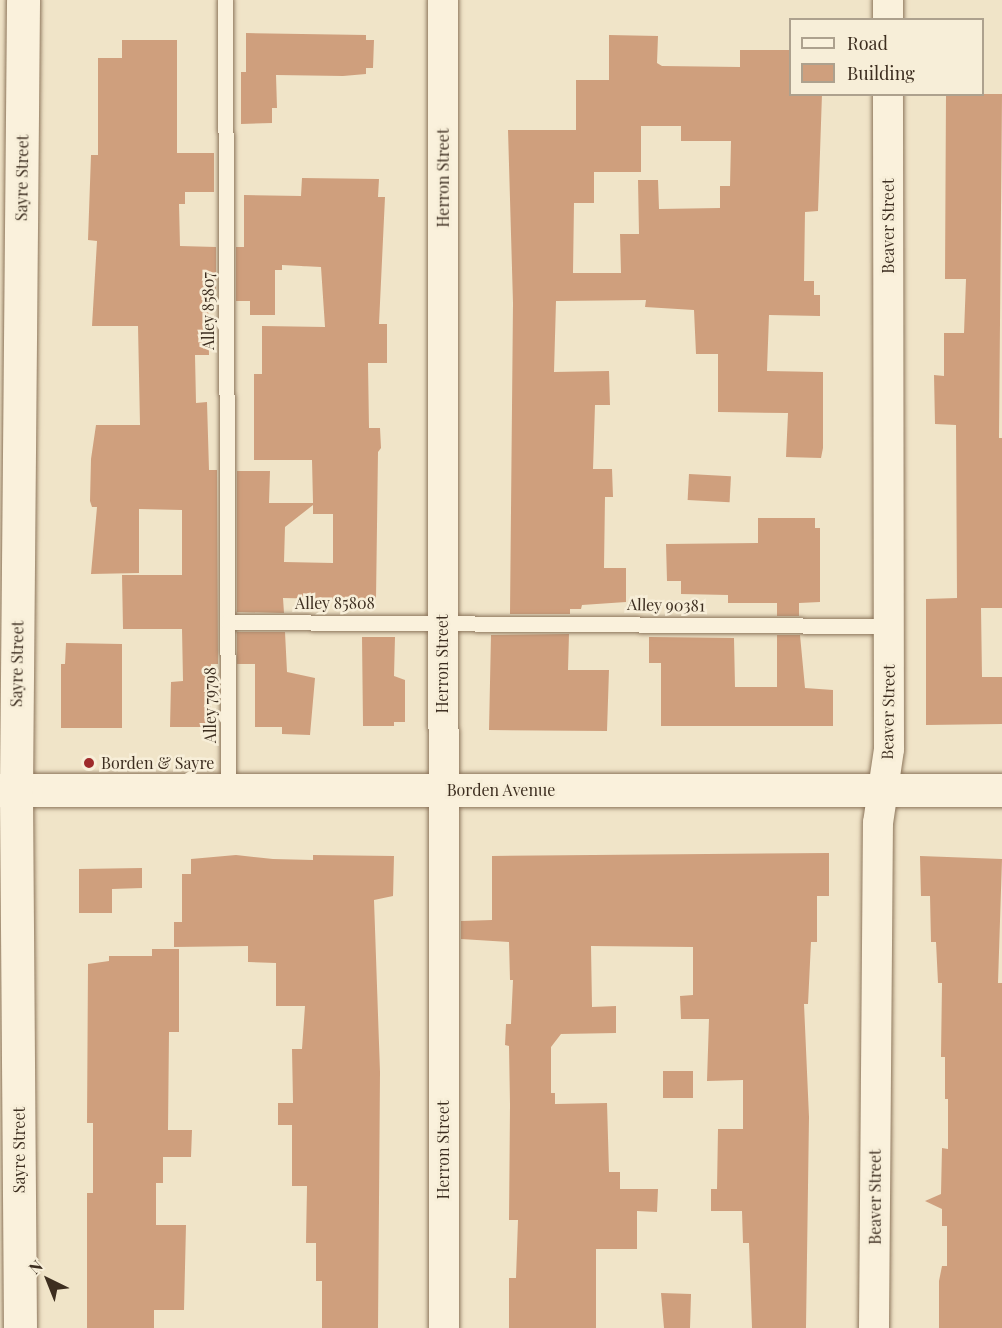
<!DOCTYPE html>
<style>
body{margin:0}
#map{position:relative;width:1002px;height:1328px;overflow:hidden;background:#f0e4c8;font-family:"Playfair Display",serif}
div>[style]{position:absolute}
.building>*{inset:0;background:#cf9f7d;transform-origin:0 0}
.roads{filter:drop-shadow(0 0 2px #8d765c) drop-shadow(0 0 2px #8d765c)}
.lane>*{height:15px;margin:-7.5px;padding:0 7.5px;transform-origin:7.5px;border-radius:7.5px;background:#faf1dc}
.street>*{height:30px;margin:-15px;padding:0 15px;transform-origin:15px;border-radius:15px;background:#faf1dc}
.secondary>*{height:33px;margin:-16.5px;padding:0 16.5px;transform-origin:16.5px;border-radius:16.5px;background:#faf1dc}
.dots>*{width:16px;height:16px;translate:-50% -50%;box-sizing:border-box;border:3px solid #f7eed8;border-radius:50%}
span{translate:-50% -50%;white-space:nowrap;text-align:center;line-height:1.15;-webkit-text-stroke:5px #f7eed8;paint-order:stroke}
.street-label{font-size:16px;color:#3d2e20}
.poi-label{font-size:16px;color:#3d2e20}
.left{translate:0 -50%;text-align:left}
.legend{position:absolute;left:789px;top:18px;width:195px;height:78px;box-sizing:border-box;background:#f7eed8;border:2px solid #ada18e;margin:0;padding:8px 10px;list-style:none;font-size:18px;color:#3d2e20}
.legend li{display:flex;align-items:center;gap:12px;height:30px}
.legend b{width:30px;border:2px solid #ada18e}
.north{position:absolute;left:18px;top:1250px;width:60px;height:60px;-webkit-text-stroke:4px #f7eed8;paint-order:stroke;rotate:317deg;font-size:16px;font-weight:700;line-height:24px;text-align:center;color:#3d2e20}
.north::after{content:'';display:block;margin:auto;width:21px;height:27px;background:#3d2e20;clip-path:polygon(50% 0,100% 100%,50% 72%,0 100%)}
</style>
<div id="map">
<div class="building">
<div style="clip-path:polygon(246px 33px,366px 35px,366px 40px,374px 40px,373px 68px,366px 68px,366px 74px,343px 76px,276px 75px,277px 108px,272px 108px,272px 123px,241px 124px,241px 72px,246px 72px)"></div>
<div style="clip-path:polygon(evenodd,609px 35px,658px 36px,657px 63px,662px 66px,740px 67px,740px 50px,790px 50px,790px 94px,822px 94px,818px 211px,805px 212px,804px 281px,814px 281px,814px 295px,820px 295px,820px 316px,769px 315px,767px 371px,823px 372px,823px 448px,821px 458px,786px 457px,788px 413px,718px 412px,718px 354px,696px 354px,694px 310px,645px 307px,646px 300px,556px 301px,554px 372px,609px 371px,610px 405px,595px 405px,593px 469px,612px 469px,613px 497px,605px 497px,604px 568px,626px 568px,626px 602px,582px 605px,581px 609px,570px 609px,570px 614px,510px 614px,513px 303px,508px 130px,576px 130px,576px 80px,609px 80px,609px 35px,641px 126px,681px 126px,681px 141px,731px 141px,730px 186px,720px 186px,720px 208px,659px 209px,658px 180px,638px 180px,639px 234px,620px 234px,621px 273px,573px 273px,574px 203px,594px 203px,594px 172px,641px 172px,641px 126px)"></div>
<div style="clip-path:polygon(122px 40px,177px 40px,177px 153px,214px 153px,214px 192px,185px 192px,185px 204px,179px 204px,180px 246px,216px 247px,216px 301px,208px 301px,209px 355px,195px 355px,196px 403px,207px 402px,209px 470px,217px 470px,218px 664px,211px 664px,210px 727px,170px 727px,171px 682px,183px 681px,182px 629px,123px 629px,122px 575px,182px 575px,182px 510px,139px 509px,139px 573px,91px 574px,97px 507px,92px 507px,90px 501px,91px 459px,96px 425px,140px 425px,138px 326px,92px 326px,97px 241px,88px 240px,91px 155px,98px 155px,98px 58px,122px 58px)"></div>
<div style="clip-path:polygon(946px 94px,1002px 94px,999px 438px,1002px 438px,1002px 608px,981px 608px,982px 677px,1002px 677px,1002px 724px,926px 725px,926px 599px,957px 598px,956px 425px,935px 424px,934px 375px,944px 376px,944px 333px,964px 333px,966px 279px,945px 279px)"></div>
<div style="clip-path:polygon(evenodd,302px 178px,379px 179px,378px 197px,385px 197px,379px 324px,387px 324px,387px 363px,368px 363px,369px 428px,380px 428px,381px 448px,378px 452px,376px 600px,283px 598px,284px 613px,237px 612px,237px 471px,270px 471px,269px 503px,313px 503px,312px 460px,254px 460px,254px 374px,262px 374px,262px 326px,325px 327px,321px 267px,282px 265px,282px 270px,275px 270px,275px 315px,250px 315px,250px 301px,236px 301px,236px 247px,244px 247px,244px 195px,301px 196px,302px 178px,313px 505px,313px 514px,333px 514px,333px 563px,284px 562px,285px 527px,313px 505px)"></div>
<div style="left:689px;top:474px;width:42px;height:26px;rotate:3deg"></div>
<div style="clip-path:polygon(758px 518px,815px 518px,815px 528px,820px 528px,820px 602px,799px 603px,799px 616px,777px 616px,777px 603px,728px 603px,728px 595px,681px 594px,681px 581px,667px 581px,666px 544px,758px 543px)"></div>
<div style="clip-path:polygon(237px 632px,285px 632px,287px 672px,315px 678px,310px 735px,282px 734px,282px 727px,255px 727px,255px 664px,237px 664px)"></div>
<div style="clip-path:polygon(569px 634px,568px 670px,609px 670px,607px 731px,489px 730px,491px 635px)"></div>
<div style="clip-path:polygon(777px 635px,800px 635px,805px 688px,833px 690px,833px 726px,661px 726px,661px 663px,649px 663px,649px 637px,734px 638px,735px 687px,777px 687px)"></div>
<div style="clip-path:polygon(362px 637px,395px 637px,394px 676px,405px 680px,405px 722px,394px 722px,394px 726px,363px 726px)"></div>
<div style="clip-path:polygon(66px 643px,122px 644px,122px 728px,61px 728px,61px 664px,65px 664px)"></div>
<div style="clip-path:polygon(829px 853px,829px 896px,817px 896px,817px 942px,811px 942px,808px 1004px,804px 1004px,809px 1117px,806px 1328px,752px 1328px,749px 1243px,743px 1243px,742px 1211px,711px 1211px,711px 1189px,717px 1189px,718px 1129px,743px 1129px,743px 1080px,707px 1081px,709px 1019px,681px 1019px,680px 996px,693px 995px,693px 947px,591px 946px,592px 1007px,616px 1006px,616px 1033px,561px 1034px,551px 1047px,551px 1093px,555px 1093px,555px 1104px,607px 1103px,609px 1172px,620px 1172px,620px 1189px,658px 1189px,657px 1212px,637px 1211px,637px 1249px,596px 1249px,596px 1328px,509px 1328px,509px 1278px,516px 1278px,518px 1220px,509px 1220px,510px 1105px,509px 1046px,505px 1045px,506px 1024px,511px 1024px,513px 980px,510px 980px,509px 942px,461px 939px,461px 921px,492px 920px,492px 856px)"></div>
<div style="clip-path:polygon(236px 855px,273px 859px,313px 860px,313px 855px,394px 856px,393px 896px,374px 900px,380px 1072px,378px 1328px,322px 1328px,322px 1281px,316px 1281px,316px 1243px,306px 1243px,307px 1186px,292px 1186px,292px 1125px,278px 1125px,278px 1103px,293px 1103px,292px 1049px,302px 1049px,305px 1006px,276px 1006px,276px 963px,248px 962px,248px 946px,174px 947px,174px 922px,182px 922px,182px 874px,191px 874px,191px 859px)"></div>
<div style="clip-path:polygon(920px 856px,1002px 859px,998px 983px,1002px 983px,1002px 1328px,939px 1328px,939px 1281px,942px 1266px,947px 1266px,947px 1226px,942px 1226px,942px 1209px,925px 1201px,941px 1194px,942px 1148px,948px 1149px,948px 1099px,945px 1099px,945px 1057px,941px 1057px,942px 983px,938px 983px,936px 942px,931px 942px,930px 896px,921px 896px)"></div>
<div style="clip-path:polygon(142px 868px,142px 888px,112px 889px,112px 913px,79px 913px,79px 869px)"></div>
<div style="clip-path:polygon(152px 949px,179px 949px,179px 1032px,169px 1032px,168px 1130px,192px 1130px,191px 1157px,163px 1157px,163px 1183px,156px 1183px,156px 1225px,186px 1225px,184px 1310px,154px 1310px,154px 1328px,87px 1328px,87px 1193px,93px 1193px,93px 1123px,87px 1123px,88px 964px,109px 961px,109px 956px,152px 956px)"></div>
<div style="left:693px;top:1071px;width:27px;height:30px;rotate:90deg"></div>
<div style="clip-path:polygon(661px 1293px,691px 1294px,690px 1328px,664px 1328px)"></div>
</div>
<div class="roads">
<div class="lane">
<div style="left:225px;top:0;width:788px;rotate:89.78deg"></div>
<div style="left:228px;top:622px;width:661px;rotate:0.35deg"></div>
</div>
<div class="street">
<div style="left:443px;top:0;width:1328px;rotate:89.96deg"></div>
<div style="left:888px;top:0;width:20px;rotate:90deg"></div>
<div style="left:874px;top:1328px;width:505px;rotate:-89.55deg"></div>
<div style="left:878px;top:823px;width:75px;rotate:-81.5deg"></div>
<div style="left:889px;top:749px;width:655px;rotate:-90.09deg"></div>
</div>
<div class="secondary">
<div style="left:0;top:790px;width:1002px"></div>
<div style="left:20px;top:1328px;width:538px;rotate:-90.43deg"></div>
<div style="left:16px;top:790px;width:790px;rotate:-89.49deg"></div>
</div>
</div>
<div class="dots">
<div style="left:89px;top:763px;background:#9e2a2b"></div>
</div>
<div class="street-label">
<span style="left:22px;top:178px;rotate:-89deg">Sayre Street</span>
<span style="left:443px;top:178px;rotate:-90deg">Herron Street</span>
<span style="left:888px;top:226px;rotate:-90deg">Beaver Street</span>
<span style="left:208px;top:311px;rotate:-90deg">Alley 85807</span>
<span style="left:335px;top:603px">Alley 85808</span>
<span style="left:666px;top:605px;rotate:1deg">Alley 90381</span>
<span style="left:17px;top:664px;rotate:-89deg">Sayre Street</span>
<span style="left:442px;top:664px;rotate:-90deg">Herron Street</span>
<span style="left:210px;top:705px;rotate:-90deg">Alley 79798</span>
<span style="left:888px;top:712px;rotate:-89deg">Beaver Street</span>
<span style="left:501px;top:790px">Borden Avenue</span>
<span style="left:19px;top:1150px;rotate:-90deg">Sayre Street</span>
<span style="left:443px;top:1150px;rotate:-90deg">Herron Street</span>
<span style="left:875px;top:1197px;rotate:-90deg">Beaver Street</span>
</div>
<div class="poi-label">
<span class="left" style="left:101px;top:763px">Borden &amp; Sayre</span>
</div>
<ul class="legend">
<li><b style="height:8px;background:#faf1dc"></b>Road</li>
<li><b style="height:16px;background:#cf9f7d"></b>Building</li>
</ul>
<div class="north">N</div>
</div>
